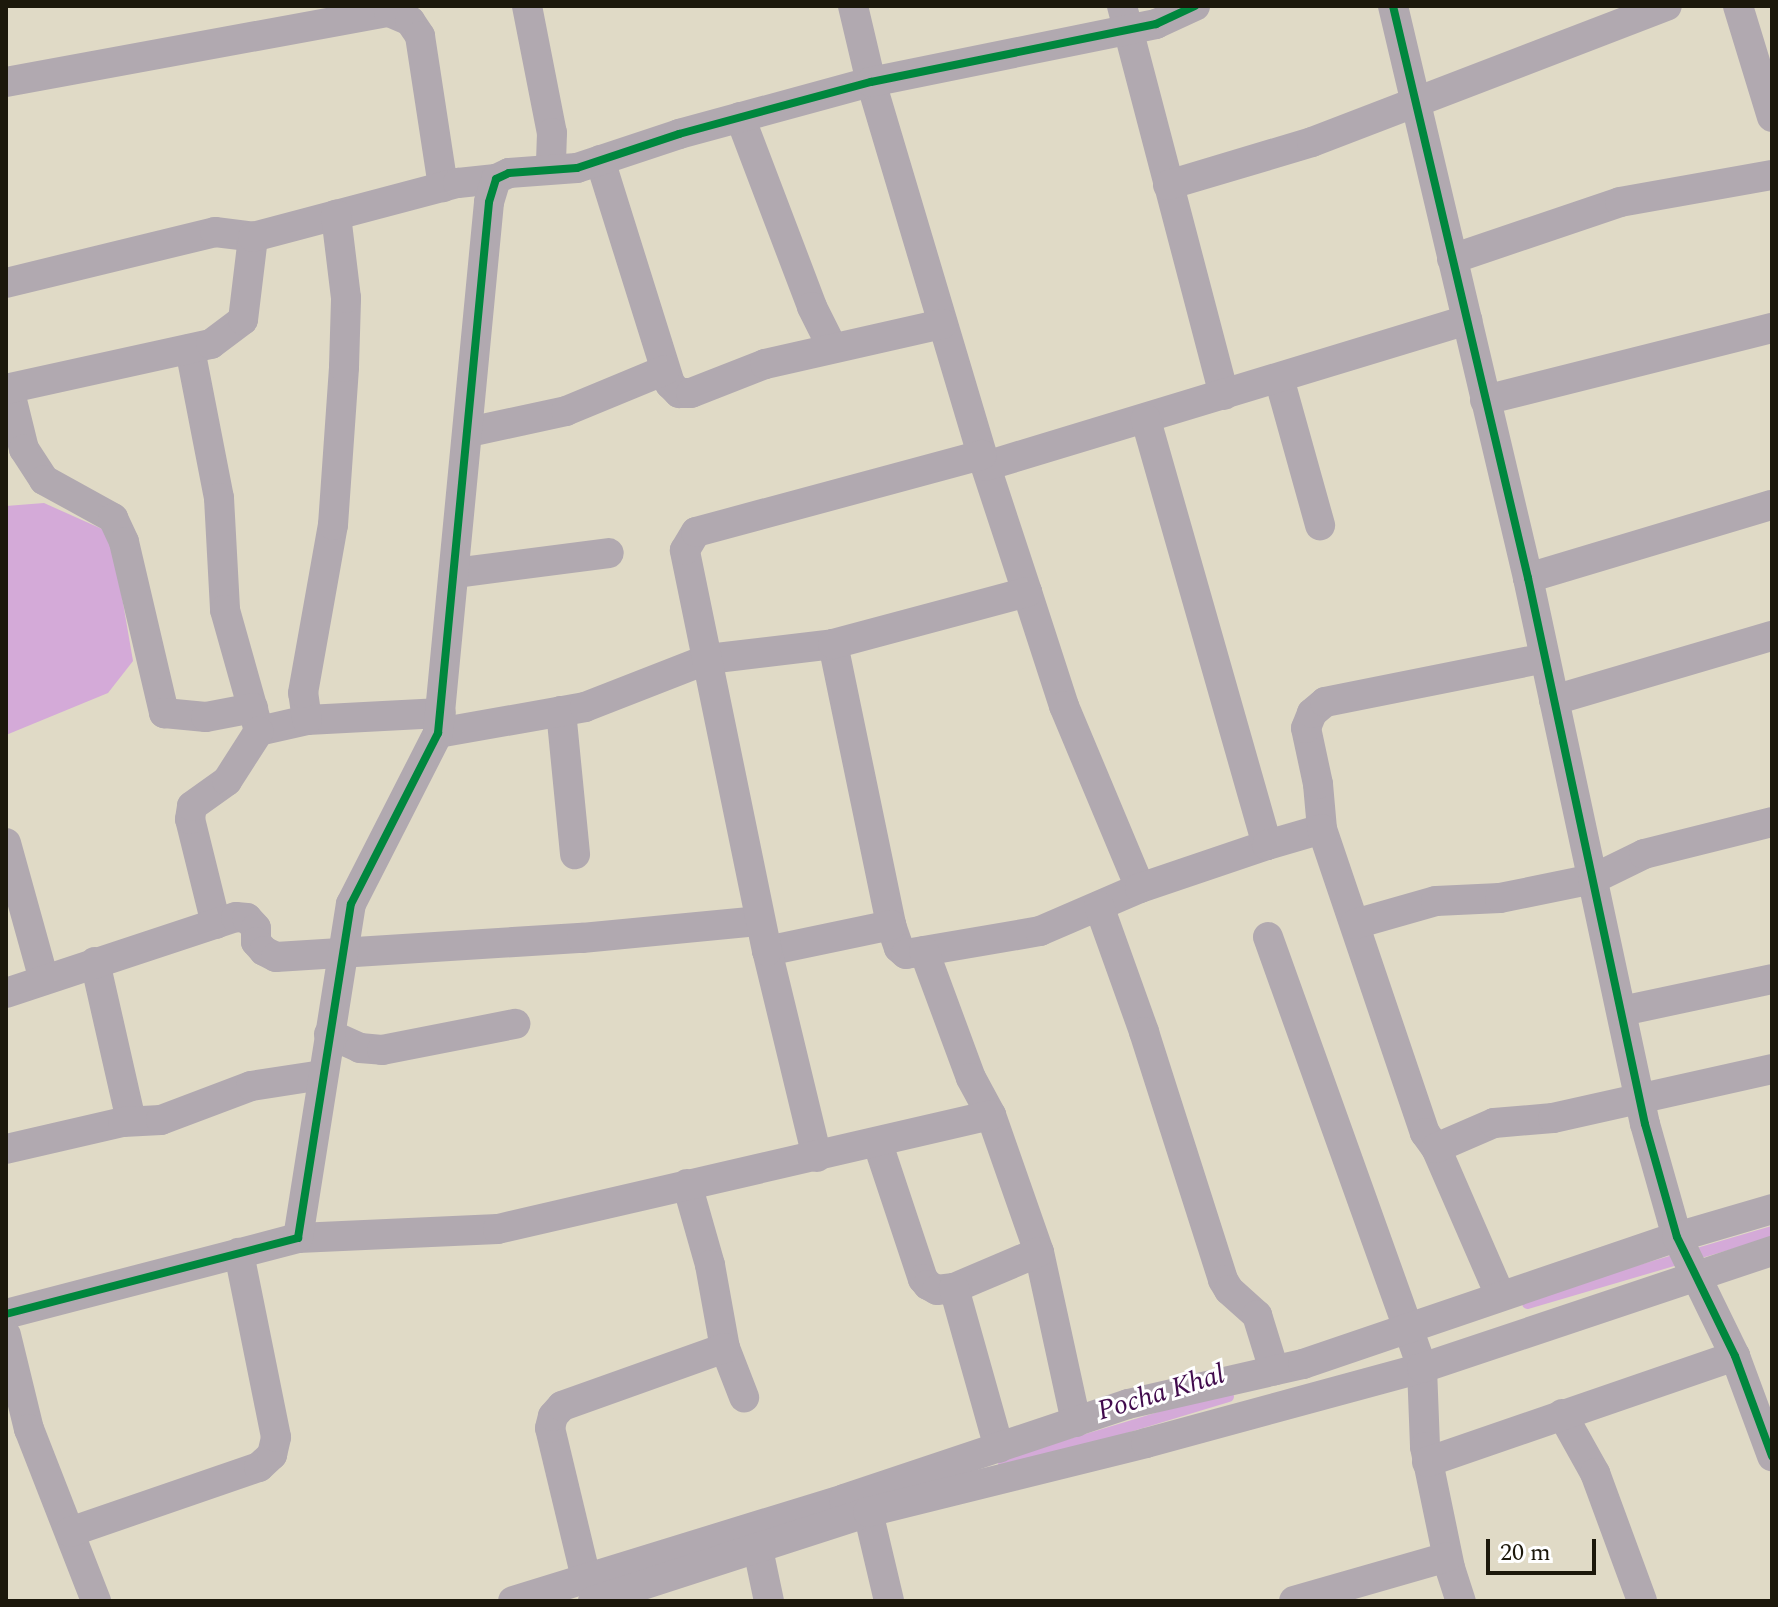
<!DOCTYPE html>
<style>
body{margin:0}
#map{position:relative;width:1778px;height:1607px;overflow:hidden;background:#e0dac6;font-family:Spectral,serif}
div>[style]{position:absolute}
.water>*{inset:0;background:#d4aad8}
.stream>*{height:11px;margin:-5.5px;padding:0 5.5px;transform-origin:5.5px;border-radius:5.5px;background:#d4aad8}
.minor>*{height:30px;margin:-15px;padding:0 15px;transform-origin:15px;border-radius:15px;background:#b1a9b0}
.cycleway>*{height:8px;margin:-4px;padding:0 4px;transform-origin:4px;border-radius:4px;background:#00873e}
span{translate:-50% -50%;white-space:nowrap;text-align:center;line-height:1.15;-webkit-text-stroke:6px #fff;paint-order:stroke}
.water-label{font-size:28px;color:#410b4d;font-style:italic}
.frame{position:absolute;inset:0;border:8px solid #1c180b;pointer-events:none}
.scale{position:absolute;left:1486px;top:1539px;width:110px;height:36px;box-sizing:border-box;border:4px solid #1c180b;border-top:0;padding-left:10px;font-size:24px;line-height:28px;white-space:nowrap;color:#1c180b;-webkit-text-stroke:6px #fff;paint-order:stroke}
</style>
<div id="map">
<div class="water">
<div style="clip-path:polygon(44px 503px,111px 533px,133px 661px,108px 693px,6px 735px,6px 506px)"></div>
</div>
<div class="stream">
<div style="left:1527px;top:1303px;width:255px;rotate:-16.4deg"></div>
<div style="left:1003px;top:1464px;width:235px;rotate:-16.8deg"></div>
</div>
<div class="minor">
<div style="left:527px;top:6px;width:129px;rotate:78.9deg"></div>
<div style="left:552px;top:133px;width:36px;rotate:92deg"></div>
<div style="left:853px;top:6px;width:78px;rotate:76.7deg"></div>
<div style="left:871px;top:82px;width:389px;rotate:73.4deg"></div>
<div style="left:982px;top:455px;width:144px;rotate:71.8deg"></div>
<div style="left:1027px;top:592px;width:120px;rotate:72deg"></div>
<div style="left:1064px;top:706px;width:197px;rotate:67.3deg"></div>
<div style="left:1122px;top:6px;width:402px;rotate:75.3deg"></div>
<div style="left:1393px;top:6px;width:588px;rotate:76.72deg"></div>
<div style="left:1528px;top:578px;width:558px;rotate:77.91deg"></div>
<div style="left:1645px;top:1124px;width:117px;rotate:74.2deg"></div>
<div style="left:1677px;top:1237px;width:132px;rotate:64deg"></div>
<div style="left:1735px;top:1356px;width:107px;rotate:69.7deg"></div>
<div style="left:1738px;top:6px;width:116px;rotate:73deg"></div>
<div style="left:6px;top:82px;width:389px;rotate:-10.4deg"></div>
<div style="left:389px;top:12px;width:23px;rotate:23deg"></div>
<div style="left:410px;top:21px;width:18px;rotate:56deg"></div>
<div style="left:420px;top:36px;width:153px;rotate:81.3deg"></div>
<div style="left:740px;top:117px;width:203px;rotate:69.2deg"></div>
<div style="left:812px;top:307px;width:45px;rotate:63.4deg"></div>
<div style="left:600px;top:160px;width:235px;rotate:72.6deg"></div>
<div style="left:670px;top:384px;width:13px;rotate:45deg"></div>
<div style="left:679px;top:393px;width:12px"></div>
<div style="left:691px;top:393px;width:79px;rotate:-21.4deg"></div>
<div style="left:765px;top:364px;width:182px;rotate:-12.7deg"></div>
<div style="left:1168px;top:185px;width:150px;rotate:-16.6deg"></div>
<div style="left:1312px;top:142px;width:380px;rotate:-21deg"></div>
<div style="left:1452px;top:259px;width:177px;rotate:-18.7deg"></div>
<div style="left:1620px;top:202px;width:154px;rotate:-10.1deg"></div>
<div style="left:6px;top:283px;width:215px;rotate:-13.7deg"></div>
<div style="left:215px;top:232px;width:38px;rotate:7deg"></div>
<div style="left:190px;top:349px;width:152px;rotate:79deg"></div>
<div style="left:219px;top:498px;width:112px;rotate:86.9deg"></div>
<div style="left:225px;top:610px;width:126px;rotate:74.3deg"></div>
<div style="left:259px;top:731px;width:49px;rotate:-12.9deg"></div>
<div style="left:307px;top:720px;width:134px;rotate:-3deg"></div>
<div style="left:1279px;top:378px;width:153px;rotate:74.4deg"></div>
<div style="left:9px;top:388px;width:63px;rotate:76.2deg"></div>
<div style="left:24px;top:449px;width:37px;rotate:57deg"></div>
<div style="left:44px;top:480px;width:79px;rotate:28.8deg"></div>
<div style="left:113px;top:518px;width:26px;rotate:65deg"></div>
<div style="left:124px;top:542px;width:176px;rotate:76.8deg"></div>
<div style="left:164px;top:713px;width:42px;rotate:5.4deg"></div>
<div style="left:206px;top:717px;width:48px;rotate:-10.8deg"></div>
<div style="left:6px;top:389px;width:210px;rotate:-12.4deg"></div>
<div style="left:211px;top:344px;width:40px;rotate:-37deg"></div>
<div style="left:243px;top:320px;width:84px;rotate:-83.1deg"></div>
<div style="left:253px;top:237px;width:212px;rotate:-14.8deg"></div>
<div style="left:458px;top:183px;width:38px;rotate:-6deg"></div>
<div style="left:1485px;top:400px;width:296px;rotate:-14.1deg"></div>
<div style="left:469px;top:432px;width:99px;rotate:-12.2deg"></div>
<div style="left:566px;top:411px;width:107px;rotate:-22.5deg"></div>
<div style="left:986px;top:466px;width:503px;rotate:-16.88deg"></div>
<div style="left:455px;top:573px;width:155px;rotate:-7.4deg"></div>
<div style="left:1528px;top:578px;width:255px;rotate:-16.7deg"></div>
<div style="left:833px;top:644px;width:287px;rotate:78.3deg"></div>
<div style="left:891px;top:925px;width:24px;rotate:71deg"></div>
<div style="left:899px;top:948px;width:9px;rotate:41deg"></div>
<div style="left:906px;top:954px;width:136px;rotate:-9.7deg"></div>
<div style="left:1040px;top:931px;width:109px;rotate:-23.3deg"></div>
<div style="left:1140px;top:888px;width:134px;rotate:-18.7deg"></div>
<div style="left:1267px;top:845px;width:443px;rotate:-105.9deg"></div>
<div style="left:1554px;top:700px;width:227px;rotate:-16.4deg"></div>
<div style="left:561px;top:711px;width:144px;rotate:84.4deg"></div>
<div style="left:307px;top:720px;width:27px;rotate:-98deg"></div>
<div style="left:303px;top:693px;width:171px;rotate:-79.9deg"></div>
<div style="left:333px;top:525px;width:158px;rotate:-86deg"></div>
<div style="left:344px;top:367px;width:69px;rotate:-88.3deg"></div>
<div style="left:346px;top:298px;width:84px;rotate:-96.9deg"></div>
<div style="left:438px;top:733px;width:149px;rotate:-10deg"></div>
<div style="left:585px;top:707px;width:132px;rotate:-21.3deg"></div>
<div style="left:708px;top:659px;width:126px;rotate:-6.8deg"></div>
<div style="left:833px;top:644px;width:201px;rotate:-15deg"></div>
<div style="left:1322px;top:829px;width:45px;rotate:-95.1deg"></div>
<div style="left:1318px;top:784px;width:57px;rotate:-102.1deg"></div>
<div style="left:1306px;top:728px;width:16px;rotate:-68deg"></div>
<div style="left:1312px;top:713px;width:17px;rotate:-40deg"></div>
<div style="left:1325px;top:702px;width:224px;rotate:-11.3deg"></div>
<div style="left:6px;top:843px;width:142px;rotate:74.5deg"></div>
<div style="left:1267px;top:845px;width:57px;rotate:-16.2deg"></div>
<div style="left:1322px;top:829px;width:321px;rotate:71.3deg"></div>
<div style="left:1425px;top:1133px;width:19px;rotate:54deg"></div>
<div style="left:1436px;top:1148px;width:160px;rotate:66.5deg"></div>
<div style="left:1099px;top:906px;width:134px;rotate:70.3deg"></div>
<div style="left:1144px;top:1032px;width:260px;rotate:72.3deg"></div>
<div style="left:1223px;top:1280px;width:12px;rotate:59deg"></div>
<div style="left:1229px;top:1290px;width:38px;rotate:42deg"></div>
<div style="left:1257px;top:1315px;width:58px;rotate:72.8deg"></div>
<div style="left:216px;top:924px;width:108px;rotate:-103.9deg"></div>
<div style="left:190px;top:819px;width:13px;rotate:-81deg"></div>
<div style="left:192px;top:806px;width:43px;rotate:-35.5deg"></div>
<div style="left:227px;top:781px;width:59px;rotate:-57.4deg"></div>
<div style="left:1355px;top:924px;width:84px;rotate:-15.9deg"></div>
<div style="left:1436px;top:901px;width:64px;rotate:-2.7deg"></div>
<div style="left:1500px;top:898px;width:95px;rotate:-11.5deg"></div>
<div style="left:1593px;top:879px;width:57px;rotate:-26.1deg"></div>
<div style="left:1644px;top:854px;width:132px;rotate:-14deg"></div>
<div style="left:1268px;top:937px;width:458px;rotate:70.3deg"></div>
<div style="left:1422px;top:1368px;width:79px;rotate:87.8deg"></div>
<div style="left:1425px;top:1447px;width:124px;rotate:78.3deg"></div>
<div style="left:1450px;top:1568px;width:35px;rotate:72deg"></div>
<div style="left:767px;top:951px;width:127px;rotate:-11.8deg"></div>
<div style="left:924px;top:951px;width:135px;rotate:69.7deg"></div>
<div style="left:971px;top:1078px;width:42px;rotate:61.6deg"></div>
<div style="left:991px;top:1115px;width:145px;rotate:70.7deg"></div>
<div style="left:1039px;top:1252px;width:174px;rotate:77.7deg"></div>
<div style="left:95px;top:962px;width:163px;rotate:77.2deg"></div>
<div style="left:6px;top:993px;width:242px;rotate:-18.3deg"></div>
<div style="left:236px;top:917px;width:11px;rotate:5deg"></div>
<div style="left:247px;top:918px;width:13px;rotate:48deg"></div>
<div style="left:256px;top:928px;width:14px;rotate:90deg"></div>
<div style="left:256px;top:942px;width:12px;rotate:48deg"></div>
<div style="left:264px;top:951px;width:13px;rotate:27deg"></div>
<div style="left:276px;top:957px;width:307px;rotate:-3.6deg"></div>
<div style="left:582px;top:938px;width:179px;rotate:-5.5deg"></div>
<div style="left:1622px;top:1011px;width:153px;rotate:-12deg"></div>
<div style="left:329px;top:1034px;width:34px;rotate:24deg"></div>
<div style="left:360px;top:1048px;width:22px;rotate:5deg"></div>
<div style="left:382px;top:1050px;width:136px;rotate:-11.1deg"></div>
<div style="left:878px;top:1144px;width:142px;rotate:71.6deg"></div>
<div style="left:923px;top:1279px;width:8px;rotate:50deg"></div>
<div style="left:928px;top:1285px;width:10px;rotate:29deg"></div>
<div style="left:937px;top:1290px;width:17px;rotate:-7deg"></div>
<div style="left:954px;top:1288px;width:92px;rotate:-23deg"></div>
<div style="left:1436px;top:1148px;width:63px;rotate:-23.3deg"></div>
<div style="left:1494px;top:1123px;width:59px;rotate:-4.8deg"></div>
<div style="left:1553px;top:1118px;width:224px;rotate:-12.6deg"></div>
<div style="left:6px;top:1149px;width:120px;rotate:-13deg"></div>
<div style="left:123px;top:1122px;width:38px;rotate:-3deg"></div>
<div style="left:161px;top:1120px;width:96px;rotate:-20.7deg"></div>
<div style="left:251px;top:1086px;width:72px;rotate:-8.8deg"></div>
<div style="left:817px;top:1157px;width:212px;rotate:-103.6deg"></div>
<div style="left:767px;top:951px;width:409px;rotate:-101.6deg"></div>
<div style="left:685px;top:550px;width:21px;rotate:-59deg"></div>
<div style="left:696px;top:532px;width:296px;rotate:-15.1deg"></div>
<div style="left:687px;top:1184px;width:84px;rotate:74.1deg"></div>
<div style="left:710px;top:1265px;width:84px;rotate:79.8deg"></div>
<div style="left:725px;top:1348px;width:53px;rotate:68.8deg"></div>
<div style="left:298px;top:1238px;width:200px;rotate:-2.6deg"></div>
<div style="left:498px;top:1229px;width:506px;rotate:-13.02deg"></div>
<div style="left:954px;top:1288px;width:166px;rotate:74.3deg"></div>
<div style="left:6px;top:1314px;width:302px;rotate:-14.6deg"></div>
<div style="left:298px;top:1238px;width:338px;rotate:-81deg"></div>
<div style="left:351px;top:904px;width:192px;rotate:-63deg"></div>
<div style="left:438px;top:733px;width:533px;rotate:-84.51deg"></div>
<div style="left:489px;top:202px;width:24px;rotate:-73deg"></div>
<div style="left:496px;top:179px;width:14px;rotate:-25deg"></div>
<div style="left:509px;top:173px;width:68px;rotate:-4.2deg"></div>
<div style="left:577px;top:168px;width:108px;rotate:-18.4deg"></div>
<div style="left:679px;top:134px;width:199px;rotate:-15.2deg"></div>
<div style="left:871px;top:82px;width:291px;rotate:-11.5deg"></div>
<div style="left:1156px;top:24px;width:43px;rotate:-24.8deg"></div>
<div style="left:6px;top:1335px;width:97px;rotate:76.3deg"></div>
<div style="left:29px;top:1429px;width:185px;rotate:68.7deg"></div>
<div style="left:1562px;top:1414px;width:68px;rotate:60.8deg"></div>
<div style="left:1595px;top:1473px;width:136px;rotate:69.8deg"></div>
<div style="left:1427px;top:1462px;width:326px;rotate:-19deg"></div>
<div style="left:868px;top:1512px;width:91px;rotate:76.7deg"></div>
<div style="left:70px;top:1532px;width:200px;rotate:-19deg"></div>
<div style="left:259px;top:1467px;width:18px;rotate:-43deg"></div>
<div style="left:272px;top:1455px;width:18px;rotate:-77deg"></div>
<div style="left:276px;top:1437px;width:188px;rotate:-101.4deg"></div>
<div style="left:758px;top:1549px;width:53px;rotate:78.1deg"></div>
<div style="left:586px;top:1578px;width:154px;rotate:-103.5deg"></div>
<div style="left:550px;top:1428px;width:12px;rotate:-76deg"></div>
<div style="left:553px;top:1416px;width:13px;rotate:-48deg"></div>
<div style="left:562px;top:1406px;width:173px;rotate:-19.6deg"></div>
<div style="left:513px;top:1601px;width:346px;rotate:-17.1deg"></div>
<div style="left:844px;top:1499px;width:299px;rotate:-18.5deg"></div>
<div style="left:1128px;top:1404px;width:180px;rotate:-12.9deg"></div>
<div style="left:1303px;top:1364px;width:395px;rotate:-18.8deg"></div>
<div style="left:1677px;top:1237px;width:99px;rotate:-16.4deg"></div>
<div style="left:593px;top:1601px;width:289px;rotate:-17.9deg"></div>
<div style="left:868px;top:1512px;width:286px;rotate:-13.9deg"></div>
<div style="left:1146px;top:1443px;width:286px;rotate:-15.2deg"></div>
<div style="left:1422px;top:1368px;width:369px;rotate:-18.5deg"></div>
<div style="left:1294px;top:1601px;width:159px;rotate:-16deg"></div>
</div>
<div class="cycleway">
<div style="left:1393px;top:6px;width:588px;rotate:76.72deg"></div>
<div style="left:1528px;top:578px;width:558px;rotate:77.91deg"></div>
<div style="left:1645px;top:1124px;width:117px;rotate:74.2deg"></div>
<div style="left:1677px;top:1237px;width:132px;rotate:64deg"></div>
<div style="left:1735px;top:1356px;width:107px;rotate:69.7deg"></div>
<div style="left:6px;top:1314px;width:302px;rotate:-14.6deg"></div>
<div style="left:298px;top:1238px;width:338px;rotate:-81deg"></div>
<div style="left:351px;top:904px;width:192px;rotate:-63deg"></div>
<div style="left:438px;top:733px;width:533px;rotate:-84.51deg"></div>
<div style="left:489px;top:202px;width:24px;rotate:-73deg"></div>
<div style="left:496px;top:179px;width:14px;rotate:-25deg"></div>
<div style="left:509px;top:173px;width:68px;rotate:-4.2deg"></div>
<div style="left:577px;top:168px;width:108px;rotate:-18.4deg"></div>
<div style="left:679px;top:134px;width:199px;rotate:-15.2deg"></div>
<div style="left:871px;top:82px;width:291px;rotate:-11.5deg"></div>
<div style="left:1156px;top:24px;width:43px;rotate:-24.8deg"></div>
</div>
<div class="water-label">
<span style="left:1161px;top:1393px;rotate:-17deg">Pocha Khal</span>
</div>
<div class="frame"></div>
<div class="scale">20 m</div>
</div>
